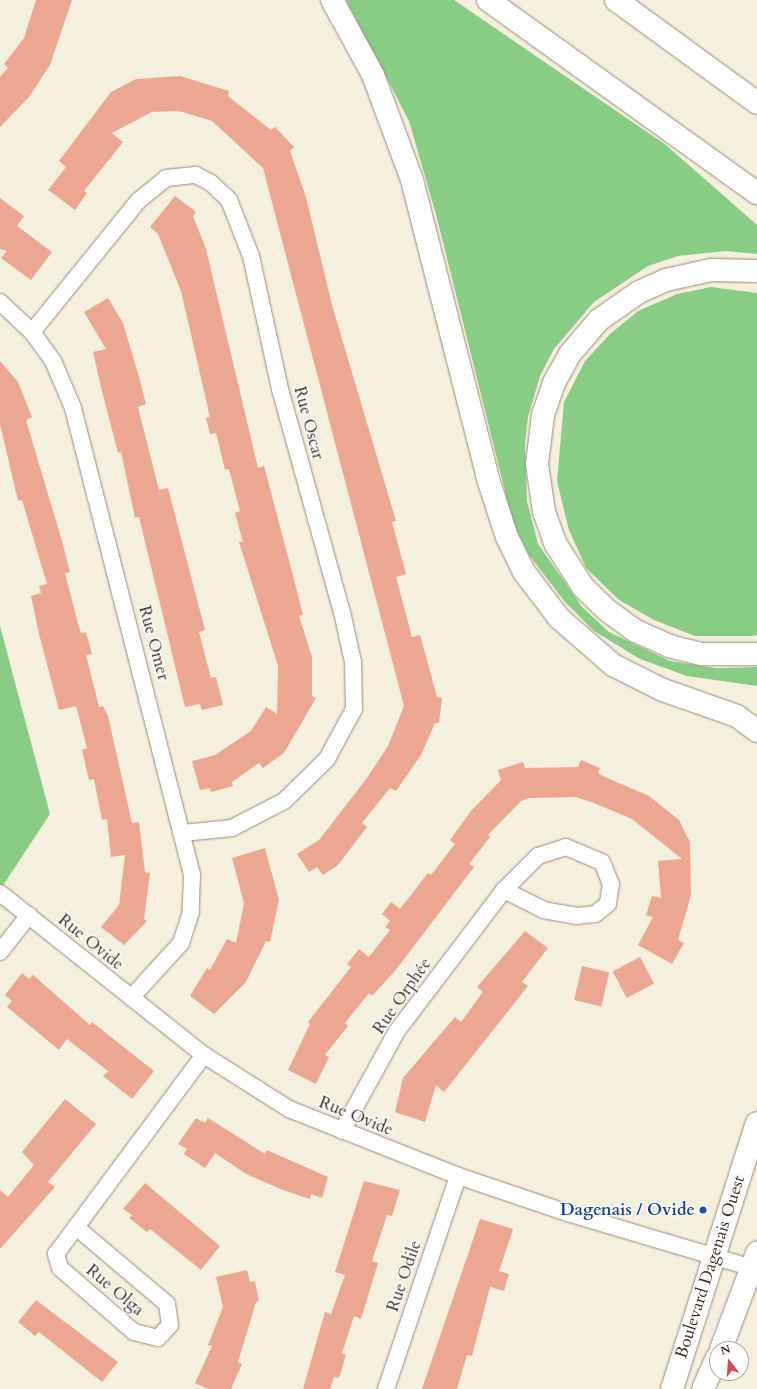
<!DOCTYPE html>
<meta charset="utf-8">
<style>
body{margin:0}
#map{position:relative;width:757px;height:1389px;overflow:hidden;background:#f5efdd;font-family:Cardo,serif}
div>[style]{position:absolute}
.green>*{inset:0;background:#89cc86}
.building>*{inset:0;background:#eba792;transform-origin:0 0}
.roads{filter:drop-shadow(0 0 1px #988c7e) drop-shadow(0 0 1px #988c7e)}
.street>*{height:16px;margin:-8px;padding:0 8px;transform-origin:8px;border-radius:8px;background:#fff}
.secondary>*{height:22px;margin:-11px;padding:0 11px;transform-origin:11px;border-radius:11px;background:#fff}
.primary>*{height:22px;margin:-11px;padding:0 11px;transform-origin:11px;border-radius:11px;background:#fff}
.highway>*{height:22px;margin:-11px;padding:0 11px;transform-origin:11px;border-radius:11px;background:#fff}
.dots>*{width:11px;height:11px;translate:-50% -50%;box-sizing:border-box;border:2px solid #fff;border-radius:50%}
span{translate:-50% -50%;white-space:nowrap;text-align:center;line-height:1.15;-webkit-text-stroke:3px #fff;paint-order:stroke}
.street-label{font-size:17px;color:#3b2a1e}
.transit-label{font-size:17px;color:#164399;font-weight:700}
.right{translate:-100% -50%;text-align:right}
.north{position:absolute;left:709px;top:1341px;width:40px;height:40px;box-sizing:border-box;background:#fff;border:1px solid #b1aaa5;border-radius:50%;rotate:343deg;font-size:11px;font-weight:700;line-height:16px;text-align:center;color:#3b2a1e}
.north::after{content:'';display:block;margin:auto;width:14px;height:18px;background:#d1495b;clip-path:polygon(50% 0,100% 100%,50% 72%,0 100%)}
</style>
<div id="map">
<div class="green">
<div style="clip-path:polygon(346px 0,454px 0,666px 145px,757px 225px,757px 254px,726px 251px,678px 256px,648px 266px,594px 302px,554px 349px,540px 376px,528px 417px,525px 444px,527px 501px,538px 544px,582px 607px,609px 632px,670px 661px,716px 668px,757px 667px,757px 686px,687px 676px,640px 659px,594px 631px,565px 602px,529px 555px,513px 523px,437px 218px,409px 121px)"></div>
<div style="clip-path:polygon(711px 287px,757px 293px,757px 635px,752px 636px,695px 636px,654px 620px,619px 600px,586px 568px,569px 530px,557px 481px,564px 402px,585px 361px,610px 334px,638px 311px,677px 294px)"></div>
<div style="clip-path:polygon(0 626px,50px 814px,0 890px)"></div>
</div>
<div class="building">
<div style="clip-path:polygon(36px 0,72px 0,50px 65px,29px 97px,0 127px,0 77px,8px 68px,4px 64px,24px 38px)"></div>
<div style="clip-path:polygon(180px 76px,229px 91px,228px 96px,271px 130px,275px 127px,294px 147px,290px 151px,306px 197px,332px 305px,396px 521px,392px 522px,406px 574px,396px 577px,412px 637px,420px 635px,437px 697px,442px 698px,439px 723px,435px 723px,421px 755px,396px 791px,390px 788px,362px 823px,367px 827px,338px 865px,323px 875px,317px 867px,309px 872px,297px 854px,319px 840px,367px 778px,388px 746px,404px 706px,263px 168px,212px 121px,179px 111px,152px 112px,112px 133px,123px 142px,84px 191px,87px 193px,75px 210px,48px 190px,66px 167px,59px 161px,111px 92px,136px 79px)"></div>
<div style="clip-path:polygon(175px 196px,196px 212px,193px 216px,206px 249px,258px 468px,264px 466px,296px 587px,303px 615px,299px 616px,312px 657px,312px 696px,316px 698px,284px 753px,263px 768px,259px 763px,232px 782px,233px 786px,211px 792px,210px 788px,200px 790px,192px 761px,215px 755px,251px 731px,266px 707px,277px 714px,278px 666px,239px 542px,243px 542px,235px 513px,240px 511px,229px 469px,225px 470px,216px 433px,210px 434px,206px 418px,210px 417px,181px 291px,158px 234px,150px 227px)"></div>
<div style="clip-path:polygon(0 198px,24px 216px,17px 226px,52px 252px,31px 280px,1px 258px,7px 251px,0 249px)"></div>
<div style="clip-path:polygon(108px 298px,123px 323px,139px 377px,146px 404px,138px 407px,159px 490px,168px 488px,205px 630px,199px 632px,211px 678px,216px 677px,223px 705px,202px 710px,200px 704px,185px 707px,139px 517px,135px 518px,121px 452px,118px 453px,101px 387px,93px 352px,106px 349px,84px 312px)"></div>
<div style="clip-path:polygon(0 361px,18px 382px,32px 417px,26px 420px,62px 541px,70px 572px,65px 573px,78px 624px,81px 633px,86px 632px,92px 654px,86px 655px,99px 707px,103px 706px,108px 716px,132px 823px,139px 822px,145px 872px,150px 873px,144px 919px,147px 921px,124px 945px,101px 927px,119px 905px,125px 855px,111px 857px,107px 819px,102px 820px,94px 779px,89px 780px,82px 750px,87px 748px,76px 706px,59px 710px,39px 634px,31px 596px,41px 593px,39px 586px,47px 584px,22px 500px,18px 501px,0 424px)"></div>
<div style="clip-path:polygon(581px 760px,600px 768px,598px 773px,605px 777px,649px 796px,679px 820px,690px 842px,691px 895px,678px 940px,684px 943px,672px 964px,638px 945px,653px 917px,646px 915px,652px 896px,661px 898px,658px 861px,682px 859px,632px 819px,594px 803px,575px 797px,529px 798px,521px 801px,488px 835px,490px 837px,469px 864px,474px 867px,395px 971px,372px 996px,369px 993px,345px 1023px,348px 1026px,325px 1055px,329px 1057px,316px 1084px,288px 1070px,310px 1024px,308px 1022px,351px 967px,347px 964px,359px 949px,369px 957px,390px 930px,385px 927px,390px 921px,382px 914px,391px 902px,400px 909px,428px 873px,431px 875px,455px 844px,450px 840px,471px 811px,501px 780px,498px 770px,523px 762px,525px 768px,578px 767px)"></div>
<div style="clip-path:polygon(265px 848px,279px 900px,270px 942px,266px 941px,246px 982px,214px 1014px,190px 996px,207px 968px,210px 970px,227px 939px,236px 943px,244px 903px,232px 858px)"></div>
<div style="clip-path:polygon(525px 931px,548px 948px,522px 982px,528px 986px,444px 1092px,436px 1085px,425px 1122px,395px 1112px,403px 1078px,455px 1017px,461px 1022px,483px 992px,477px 987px)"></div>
<div style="left:640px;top:957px;width:30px;height:31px;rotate:62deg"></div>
<div style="left:582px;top:966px;width:28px;height:35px;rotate:13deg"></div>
<div style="clip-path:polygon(22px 973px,29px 979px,33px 975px,90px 1025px,92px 1022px,154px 1071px,132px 1099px,103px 1076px,108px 1071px,67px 1039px,59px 1050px,7px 1007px,12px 1001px,5px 995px)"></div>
<div style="clip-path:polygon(65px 1099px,96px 1124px,48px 1182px,55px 1187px,0 1249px,0 1190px,8px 1197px,34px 1165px,22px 1152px)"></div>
<div style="clip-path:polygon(196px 1118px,205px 1123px,208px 1118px,265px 1154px,267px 1150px,328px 1177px,322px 1198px,311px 1194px,310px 1199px,283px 1190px,246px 1174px,215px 1153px,205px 1168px,184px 1154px,187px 1149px,178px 1144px)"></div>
<div style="clip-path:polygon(364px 1181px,400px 1190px,392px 1216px,387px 1215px,372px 1261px,378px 1263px,361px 1319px,354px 1316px,342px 1353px,346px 1355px,339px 1378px,334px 1377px,330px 1389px,303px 1389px,325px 1312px,331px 1314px,345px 1275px,335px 1272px)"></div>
<div style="clip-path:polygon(145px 1183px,220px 1246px,201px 1270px,150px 1229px,147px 1232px,129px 1218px,132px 1215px,123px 1209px)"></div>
<div style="clip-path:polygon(480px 1219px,513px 1229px,499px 1271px,509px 1274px,504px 1291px,490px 1287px,472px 1356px,467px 1355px,457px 1389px,422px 1389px)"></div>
<div style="clip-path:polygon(247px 1270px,250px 1282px,255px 1281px,259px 1301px,256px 1302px,238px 1362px,242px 1364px,231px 1389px,208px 1389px,195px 1383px,212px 1346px,208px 1345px,223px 1307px,216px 1277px)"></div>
<div style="clip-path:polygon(36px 1300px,118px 1362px,102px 1382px,39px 1332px,35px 1336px,18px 1322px)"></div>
</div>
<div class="roads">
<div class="street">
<div style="left:0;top:302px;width:44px;rotate:43.2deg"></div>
<div style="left:32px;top:332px;width:36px;rotate:54deg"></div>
<div style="left:53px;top:361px;width:51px;rotate:66.9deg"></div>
<div style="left:73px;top:408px;width:481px;rotate:75.7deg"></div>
<div style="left:192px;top:874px;width:38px;rotate:92deg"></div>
<div style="left:191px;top:912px;width:33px;rotate:108deg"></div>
<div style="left:181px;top:943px;width:74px;rotate:132.3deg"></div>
<div style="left:32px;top:332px;width:169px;rotate:-51deg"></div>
<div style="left:138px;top:201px;width:36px;rotate:-39deg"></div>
<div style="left:166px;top:178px;width:30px;rotate:-6deg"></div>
<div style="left:196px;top:175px;width:17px;rotate:28deg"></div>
<div style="left:211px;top:183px;width:25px;rotate:43deg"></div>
<div style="left:229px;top:200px;width:60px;rotate:68.6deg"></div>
<div style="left:251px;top:256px;width:136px;rotate:77.7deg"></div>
<div style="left:280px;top:389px;width:231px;rotate:74.5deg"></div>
<div style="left:342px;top:612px;width:51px;rotate:77.6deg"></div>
<div style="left:353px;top:662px;width:47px;rotate:88.8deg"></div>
<div style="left:354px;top:709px;width:57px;rotate:118.4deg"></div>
<div style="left:327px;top:759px;width:60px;rotate:135.7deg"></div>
<div style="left:284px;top:801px;width:59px;rotate:152.6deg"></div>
<div style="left:232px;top:828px;width:49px;rotate:174.2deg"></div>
<div style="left:0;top:893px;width:260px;rotate:38.5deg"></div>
<div style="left:204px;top:1055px;width:101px;rotate:32.4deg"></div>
<div style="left:289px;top:1109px;width:182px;rotate:21.6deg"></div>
<div style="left:458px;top:1176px;width:116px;rotate:18.6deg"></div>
<div style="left:568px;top:1213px;width:192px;rotate:16.6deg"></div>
<div style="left:0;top:952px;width:47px;rotate:-51.9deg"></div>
<div style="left:342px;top:1131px;width:114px;rotate:-61.2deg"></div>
<div style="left:397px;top:1031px;width:177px;rotate:-52.8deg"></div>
<div style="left:504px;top:890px;width:48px;rotate:-45deg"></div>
<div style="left:538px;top:856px;width:29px;rotate:-18deg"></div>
<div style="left:566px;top:847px;width:39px;rotate:23deg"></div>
<div style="left:602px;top:862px;width:24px;rotate:68deg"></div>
<div style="left:611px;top:884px;width:20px;rotate:99deg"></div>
<div style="left:608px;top:904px;width:16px;rotate:142deg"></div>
<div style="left:595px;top:914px;width:18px;rotate:174deg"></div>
<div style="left:577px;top:916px;width:34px;rotate:-170deg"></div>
<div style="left:544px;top:910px;width:45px;rotate:-153.4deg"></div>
<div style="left:76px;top:1227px;width:119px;rotate:40.2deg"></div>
<div style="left:167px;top:1304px;width:21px;rotate:82deg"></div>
<div style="left:170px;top:1325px;width:18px;rotate:133deg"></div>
<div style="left:158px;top:1338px;width:25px;rotate:-166deg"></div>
<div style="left:134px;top:1332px;width:98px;rotate:-139.1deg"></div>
<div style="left:60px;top:1268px;width:15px;rotate:-106deg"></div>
<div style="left:56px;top:1254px;width:248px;rotate:-53.4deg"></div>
<div style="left:386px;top:1389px;width:225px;rotate:-71.3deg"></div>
</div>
<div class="secondary">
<div style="left:721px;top:1349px;width:103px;rotate:-69.4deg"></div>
<div style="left:672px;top:1389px;width:279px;rotate:-72.3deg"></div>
<div style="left:703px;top:1389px;width:34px;rotate:-66deg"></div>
</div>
<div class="primary">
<div style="left:757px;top:271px;width:46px;rotate:-178.8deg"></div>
<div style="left:711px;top:270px;width:46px;rotate:167.5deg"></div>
<div style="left:666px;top:280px;width:30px;rotate:156deg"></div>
<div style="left:639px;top:292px;width:49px;rotate:145deg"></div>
<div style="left:599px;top:320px;width:45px;rotate:130.5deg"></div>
<div style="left:570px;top:354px;width:33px;rotate:119deg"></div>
<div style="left:554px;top:383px;width:34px;rotate:109deg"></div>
<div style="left:543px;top:415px;width:49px;rotate:97deg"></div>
<div style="left:537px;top:464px;width:49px;rotate:81.7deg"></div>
<div style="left:544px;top:512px;width:33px;rotate:70deg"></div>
<div style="left:555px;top:543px;width:52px;rotate:57.5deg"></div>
<div style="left:583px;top:587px;width:35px;rotate:44deg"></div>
<div style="left:608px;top:611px;width:34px;rotate:36deg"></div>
<div style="left:636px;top:631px;width:36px;rotate:24deg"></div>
<div style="left:669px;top:646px;width:34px;rotate:14deg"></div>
<div style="left:702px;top:654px;width:55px"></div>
</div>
<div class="highway">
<div style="left:332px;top:0;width:85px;rotate:61.3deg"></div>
<div style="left:373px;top:75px;width:112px;rotate:69.6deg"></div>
<div style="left:412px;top:180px;width:312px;rotate:75.7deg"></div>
<div style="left:489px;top:482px;width:58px;rotate:71.9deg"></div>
<div style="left:507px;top:537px;width:39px;rotate:64deg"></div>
<div style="left:524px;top:572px;width:58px;rotate:52.7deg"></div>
<div style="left:559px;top:618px;width:72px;rotate:41deg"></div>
<div style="left:613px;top:665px;width:56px;rotate:26.6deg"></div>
<div style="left:663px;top:690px;width:78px;rotate:19.4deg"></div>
<div style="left:737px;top:716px;width:25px;rotate:37deg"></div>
<div style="left:488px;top:0;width:331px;rotate:35.7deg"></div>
<div style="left:616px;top:0;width:175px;rotate:36.1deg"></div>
</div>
</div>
<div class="dots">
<div style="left:703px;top:1210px;background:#1a4fb4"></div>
</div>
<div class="street-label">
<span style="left:309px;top:423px;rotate:75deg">Rue Oscar</span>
<span style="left:154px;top:643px;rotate:75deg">Rue Omer</span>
<span style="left:91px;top:942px;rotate:39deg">Rue Ovide</span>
<span style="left:402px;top:996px;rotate:-55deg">Rue Orphée</span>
<span style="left:356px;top:1116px;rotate:22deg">Rue Ovide</span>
<span style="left:710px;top:1267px;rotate:-72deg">Boulevard Dagenais Ouest</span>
<span style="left:404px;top:1276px;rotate:-71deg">Rue Odile</span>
<span style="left:115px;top:1290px;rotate:40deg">Rue Olga</span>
</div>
<div class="transit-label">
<span class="right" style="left:695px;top:1210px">Dagenais / Ovide</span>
</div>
<div class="north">N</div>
</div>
